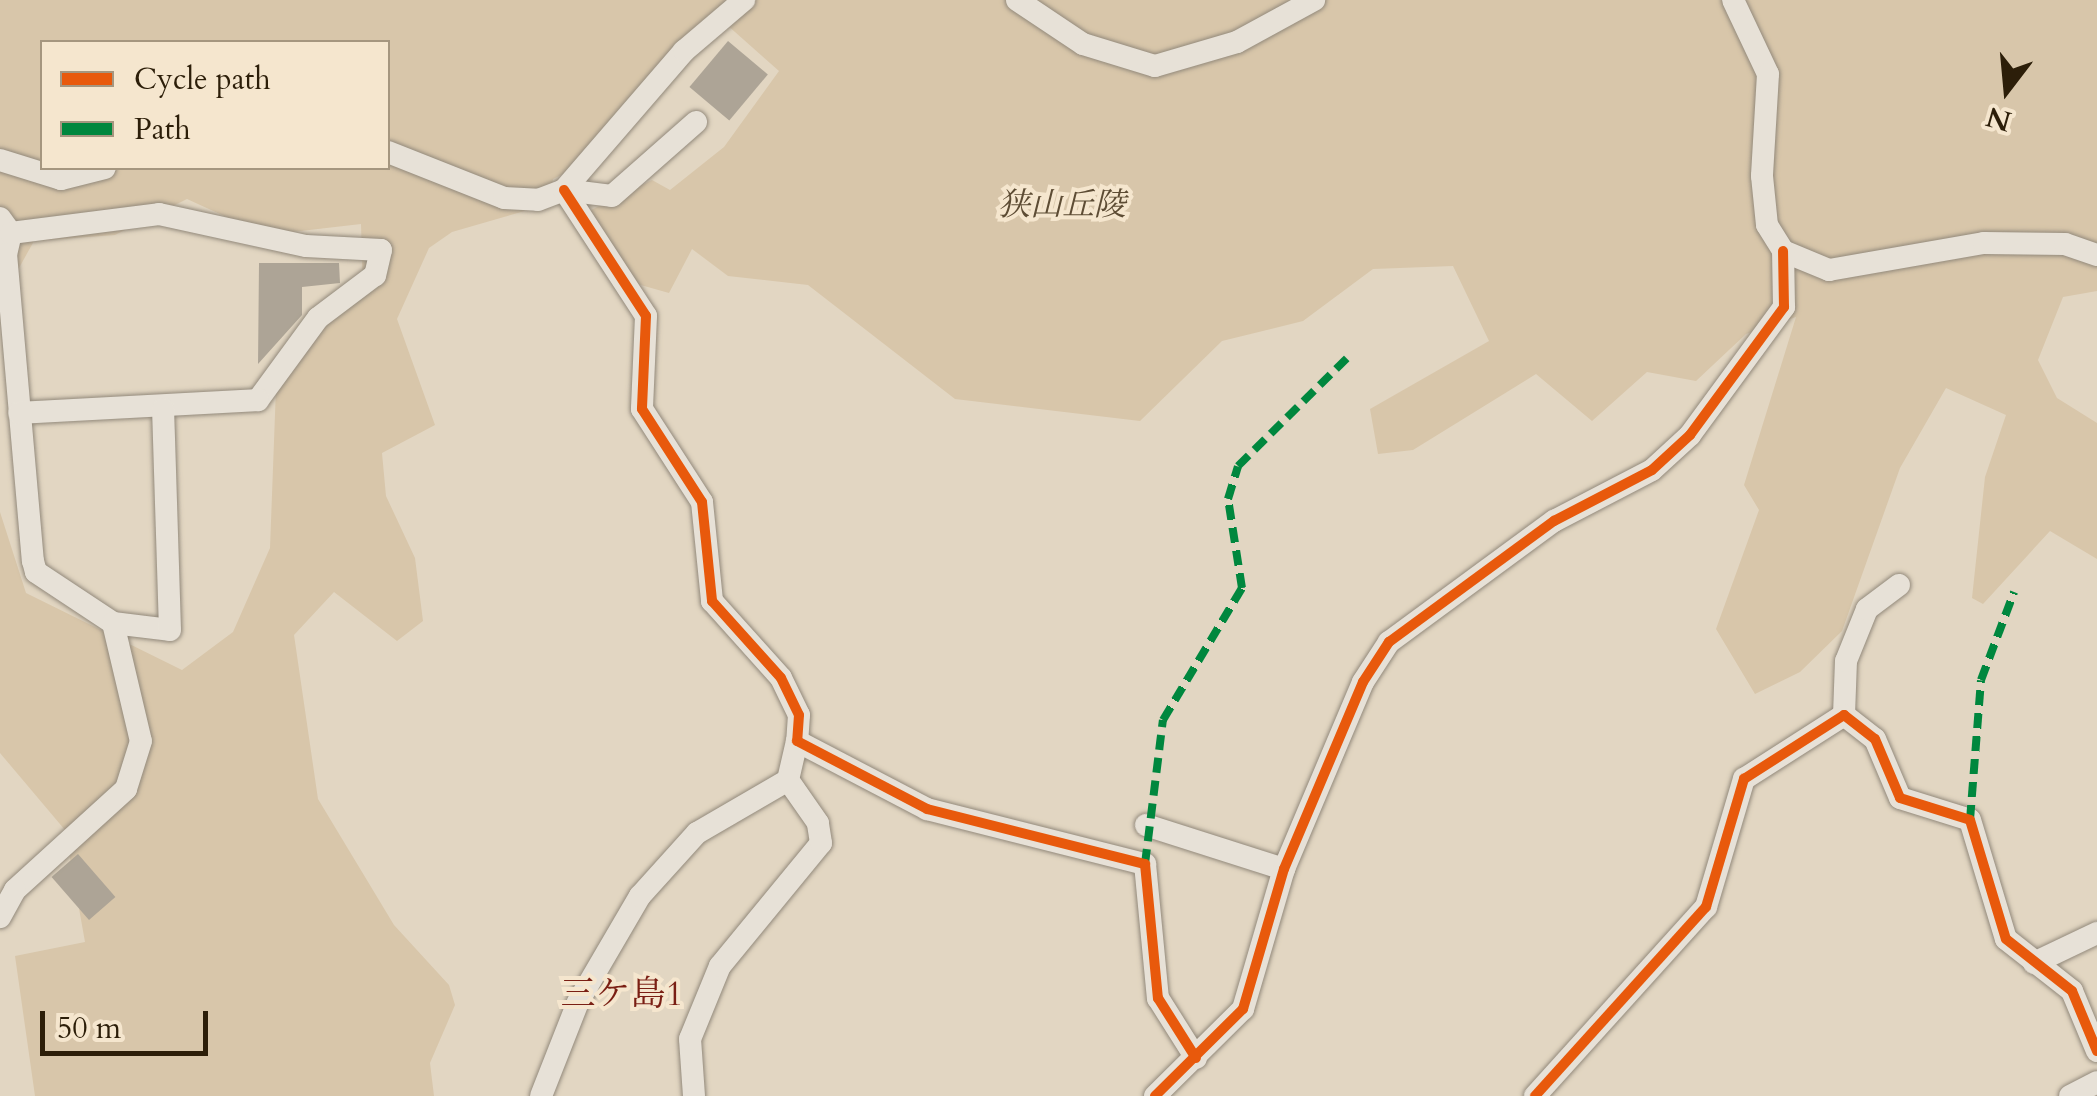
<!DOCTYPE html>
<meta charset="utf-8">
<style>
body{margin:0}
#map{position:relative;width:2097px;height:1096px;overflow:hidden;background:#e2d6c2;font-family:Cardo,"Noto Serif JP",serif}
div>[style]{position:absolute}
.green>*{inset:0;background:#d8c6aa}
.building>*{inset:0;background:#ada496;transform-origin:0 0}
.roads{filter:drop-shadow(0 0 2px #92897b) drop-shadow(0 0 2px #92897b)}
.minor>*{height:22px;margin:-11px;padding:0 11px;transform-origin:11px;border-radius:11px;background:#e7e1d7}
.quiet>*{height:8px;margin-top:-4px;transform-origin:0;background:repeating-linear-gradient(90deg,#00873e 0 15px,transparent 0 23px)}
.cycleway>*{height:10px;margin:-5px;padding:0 5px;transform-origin:5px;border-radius:5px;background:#e8590c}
span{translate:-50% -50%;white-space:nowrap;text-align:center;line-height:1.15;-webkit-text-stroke:8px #f5e6ce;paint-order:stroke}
.park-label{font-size:32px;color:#5d4c34;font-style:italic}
.neighbourhood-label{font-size:35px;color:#7a1f14}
.legend{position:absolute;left:40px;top:40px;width:350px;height:130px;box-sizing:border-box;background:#f5e6ce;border:2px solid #a5967f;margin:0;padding:12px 18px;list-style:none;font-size:30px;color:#2c1e09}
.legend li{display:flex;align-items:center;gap:20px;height:50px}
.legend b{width:50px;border:2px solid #a5967f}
.north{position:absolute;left:1957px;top:40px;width:100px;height:100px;-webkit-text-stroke:8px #f5e6ce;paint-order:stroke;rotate:196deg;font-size:28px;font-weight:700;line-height:40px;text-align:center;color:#2c1e09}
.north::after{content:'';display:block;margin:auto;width:35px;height:45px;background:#2c1e09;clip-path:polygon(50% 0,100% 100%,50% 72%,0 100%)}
.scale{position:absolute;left:40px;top:1011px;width:168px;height:45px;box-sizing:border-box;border:5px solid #2c1e09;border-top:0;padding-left:12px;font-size:30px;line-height:35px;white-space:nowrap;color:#2c1e09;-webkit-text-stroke:8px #f5e6ce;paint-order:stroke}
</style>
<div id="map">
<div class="green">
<div style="clip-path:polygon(evenodd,0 0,2097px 0,2097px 291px,2063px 297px,2038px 360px,2057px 398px,2097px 423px,2097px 559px,2050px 531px,1983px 604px,1972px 598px,1985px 477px,2006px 415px,1946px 388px,1900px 468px,1842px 631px,1800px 672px,1755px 694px,1716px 629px,1759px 510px,1744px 485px,1796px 317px,1746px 334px,1696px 381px,1647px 372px,1592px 421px,1536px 374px,1413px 450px,1378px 454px,1370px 409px,1489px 341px,1453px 266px,1373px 269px,1303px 321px,1222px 341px,1140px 421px,955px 399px,808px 285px,728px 276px,692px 249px,669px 293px,630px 282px,589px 211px,652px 180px,670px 190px,724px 147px,779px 71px,726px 24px,582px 165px,553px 179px,549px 204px,452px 232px,429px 248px,397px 319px,435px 425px,382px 453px,386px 496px,415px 558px,423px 621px,397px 641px,334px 592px,294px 635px,318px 799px,394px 925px,449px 985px,455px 1005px,430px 1063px,434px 1096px,35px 1096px,15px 956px,85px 942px,65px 830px,0 753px,0 512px,26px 593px,182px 670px,233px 632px,270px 548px,277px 361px,363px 293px,361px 224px,266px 235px,187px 199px,115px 235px,34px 241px,0 302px,0 0,42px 42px,388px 42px,388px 168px,42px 168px,42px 42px)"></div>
</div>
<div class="building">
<div style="left:728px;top:41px;width:52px;height:60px;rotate:40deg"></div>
<div style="clip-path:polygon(259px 263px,339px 263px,340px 283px,302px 287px,302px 315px,258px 364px)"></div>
<div style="left:78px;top:854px;width:57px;height:35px;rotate:49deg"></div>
</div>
<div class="roads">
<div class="minor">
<div style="left:1017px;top:0;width:79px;rotate:33.7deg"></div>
<div style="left:1083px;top:44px;width:75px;rotate:17deg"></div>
<div style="left:1155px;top:66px;width:85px;rotate:-16.3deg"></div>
<div style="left:1237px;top:42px;width:88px;rotate:-28.6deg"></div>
<div style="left:1733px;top:0;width:82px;rotate:64.7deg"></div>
<div style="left:1768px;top:74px;width:102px;rotate:93.4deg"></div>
<div style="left:1762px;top:176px;width:49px;rotate:84.2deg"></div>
<div style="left:1767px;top:225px;width:31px;rotate:58deg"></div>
<div style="left:1783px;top:251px;width:50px;rotate:22.4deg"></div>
<div style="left:1829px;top:270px;width:157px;rotate:-9.9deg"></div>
<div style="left:1984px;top:243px;width:81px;rotate:0.7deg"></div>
<div style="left:2065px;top:244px;width:34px;rotate:19deg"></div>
<div style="left:388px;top:152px;width:125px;rotate:21.6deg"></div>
<div style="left:504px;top:198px;width:34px;rotate:3deg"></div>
<div style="left:538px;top:200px;width:28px;rotate:-21deg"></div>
<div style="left:564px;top:190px;width:184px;rotate:-49.2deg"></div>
<div style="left:684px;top:51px;width:79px;rotate:-40.4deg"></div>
<div style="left:0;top:160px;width:64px;rotate:17.3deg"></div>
<div style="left:61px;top:179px;width:45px;rotate:-14deg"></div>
<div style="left:564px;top:190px;width:150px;rotate:56.9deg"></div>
<div style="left:646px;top:316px;width:93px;rotate:92.5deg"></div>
<div style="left:642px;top:409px;width:111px;rotate:57.2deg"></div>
<div style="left:702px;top:502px;width:100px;rotate:84.2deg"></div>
<div style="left:712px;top:601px;width:103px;rotate:48.1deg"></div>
<div style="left:781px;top:678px;width:41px;rotate:64.1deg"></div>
<div style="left:799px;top:715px;width:26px;rotate:94deg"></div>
<div style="left:797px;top:741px;width:147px;rotate:27.6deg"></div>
<div style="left:927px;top:809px;width:225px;rotate:14.2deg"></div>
<div style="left:1145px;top:864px;width:135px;rotate:84.5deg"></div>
<div style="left:1158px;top:998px;width:71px;rotate:57.7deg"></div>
<div style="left:564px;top:190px;width:48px;rotate:7.1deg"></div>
<div style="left:612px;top:196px;width:112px;rotate:-41.4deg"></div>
<div style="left:0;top:218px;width:19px;rotate:54deg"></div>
<div style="left:11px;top:233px;width:22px;rotate:103deg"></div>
<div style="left:6px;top:254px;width:308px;rotate:85deg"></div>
<div style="left:33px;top:561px;width:11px;rotate:75deg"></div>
<div style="left:36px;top:572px;width:92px;rotate:33.5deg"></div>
<div style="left:113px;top:623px;width:121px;rotate:76.7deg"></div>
<div style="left:141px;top:741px;width:50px;rotate:107.4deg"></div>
<div style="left:126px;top:789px;width:150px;rotate:137.7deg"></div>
<div style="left:15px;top:890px;width:31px;rotate:119deg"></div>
<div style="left:11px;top:233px;width:149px;rotate:-7.3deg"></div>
<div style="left:159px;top:214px;width:150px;rotate:12.3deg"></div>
<div style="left:306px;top:246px;width:75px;rotate:3.1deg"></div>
<div style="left:381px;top:250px;width:26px;rotate:103deg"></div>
<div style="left:375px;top:275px;width:71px;rotate:143deg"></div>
<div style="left:318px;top:318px;width:102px;rotate:126.2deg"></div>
<div style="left:258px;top:400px;width:239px;rotate:176.9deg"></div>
<div style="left:113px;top:623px;width:57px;rotate:7deg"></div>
<div style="left:170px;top:630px;width:221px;rotate:-91.8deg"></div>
<div style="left:1844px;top:715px;width:54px;rotate:-87.9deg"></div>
<div style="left:1846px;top:661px;width:56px;rotate:-68deg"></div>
<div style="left:1867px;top:609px;width:40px;rotate:-37deg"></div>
<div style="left:1146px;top:825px;width:145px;rotate:17.7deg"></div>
<div style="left:2034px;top:963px;width:70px;rotate:-25.5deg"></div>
<div style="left:541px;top:1096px;width:101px;rotate:-68.5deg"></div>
<div style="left:578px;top:1002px;width:123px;rotate:-59.7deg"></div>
<div style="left:640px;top:896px;width:85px;rotate:-47.9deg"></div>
<div style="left:697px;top:833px;width:105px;rotate:-30.2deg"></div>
<div style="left:788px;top:780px;width:40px;rotate:-77deg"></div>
<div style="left:694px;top:1096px;width:57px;rotate:-94deg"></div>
<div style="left:690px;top:1039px;width:79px;rotate:-67.7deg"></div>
<div style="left:720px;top:966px;width:159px;rotate:-50.6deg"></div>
<div style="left:821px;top:843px;width:20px;rotate:-99deg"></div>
<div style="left:818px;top:823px;width:52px;rotate:-124.9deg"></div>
<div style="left:1155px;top:1096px;width:124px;rotate:-44.7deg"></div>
<div style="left:1243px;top:1009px;width:146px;rotate:-73.7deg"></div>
<div style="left:1284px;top:869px;width:203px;rotate:-67.1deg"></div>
<div style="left:1363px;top:682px;width:48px;rotate:-57deg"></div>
<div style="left:1389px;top:642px;width:205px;rotate:-36.3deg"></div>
<div style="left:1554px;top:521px;width:110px;rotate:-27.5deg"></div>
<div style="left:1652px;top:470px;width:52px;rotate:-42.6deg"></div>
<div style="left:1690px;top:435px;width:159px;rotate:-53.7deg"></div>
<div style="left:1784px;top:307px;width:56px;rotate:-91deg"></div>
<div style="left:1535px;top:1096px;width:255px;rotate:-47.9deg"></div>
<div style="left:1706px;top:907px;width:134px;rotate:-73.5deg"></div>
<div style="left:1744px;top:779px;width:119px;rotate:-32.6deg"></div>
<div style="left:1844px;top:715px;width:39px;rotate:38deg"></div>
<div style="left:1875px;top:739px;width:64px;rotate:67deg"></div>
<div style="left:1900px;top:798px;width:73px;rotate:17.4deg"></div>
<div style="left:1970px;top:820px;width:124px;rotate:73.2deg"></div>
<div style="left:2006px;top:939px;width:84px;rotate:38.2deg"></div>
<div style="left:2072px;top:991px;width:65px;rotate:67.4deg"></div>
<div style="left:2070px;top:1096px;width:30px;rotate:-27deg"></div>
</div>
</div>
<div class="quiet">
<div style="left:1970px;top:820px;width:140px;rotate:-85.5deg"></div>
<div style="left:1981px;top:680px;width:94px;rotate:-69.4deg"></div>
<div style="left:1145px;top:864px;width:145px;rotate:-82.9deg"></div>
<div style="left:1163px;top:720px;width:154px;rotate:-59.1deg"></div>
<div style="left:1242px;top:588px;width:90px;rotate:-98.9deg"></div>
<div style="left:1228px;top:499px;width:34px;rotate:-73deg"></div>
<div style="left:1238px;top:466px;width:156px;rotate:-44.7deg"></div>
</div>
<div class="cycleway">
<div style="left:564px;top:190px;width:150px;rotate:56.9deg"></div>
<div style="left:646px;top:316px;width:93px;rotate:92.5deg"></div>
<div style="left:642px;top:409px;width:111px;rotate:57.2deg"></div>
<div style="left:702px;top:502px;width:100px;rotate:84.2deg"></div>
<div style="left:712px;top:601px;width:103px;rotate:48.1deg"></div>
<div style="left:781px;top:678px;width:41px;rotate:64.1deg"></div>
<div style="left:799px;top:715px;width:26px;rotate:94deg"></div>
<div style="left:797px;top:741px;width:147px;rotate:27.6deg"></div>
<div style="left:927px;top:809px;width:225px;rotate:14.2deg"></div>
<div style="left:1145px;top:864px;width:135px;rotate:84.5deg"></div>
<div style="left:1158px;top:998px;width:71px;rotate:57.7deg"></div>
<div style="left:1155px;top:1096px;width:124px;rotate:-44.7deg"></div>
<div style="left:1243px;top:1009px;width:146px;rotate:-73.7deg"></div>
<div style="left:1284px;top:869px;width:203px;rotate:-67.1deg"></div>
<div style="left:1363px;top:682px;width:48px;rotate:-57deg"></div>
<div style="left:1389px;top:642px;width:205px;rotate:-36.3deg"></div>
<div style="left:1554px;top:521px;width:110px;rotate:-27.5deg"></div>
<div style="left:1652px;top:470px;width:52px;rotate:-42.6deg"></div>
<div style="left:1690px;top:435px;width:159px;rotate:-53.7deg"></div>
<div style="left:1784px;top:307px;width:56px;rotate:-91deg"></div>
<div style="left:1535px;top:1096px;width:255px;rotate:-47.9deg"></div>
<div style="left:1706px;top:907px;width:134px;rotate:-73.5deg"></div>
<div style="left:1744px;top:779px;width:119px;rotate:-32.6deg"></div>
<div style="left:1844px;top:715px;width:39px;rotate:38deg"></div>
<div style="left:1875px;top:739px;width:64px;rotate:67deg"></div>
<div style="left:1900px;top:798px;width:73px;rotate:17.4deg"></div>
<div style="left:1970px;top:820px;width:124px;rotate:73.2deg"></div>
<div style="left:2006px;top:939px;width:84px;rotate:38.2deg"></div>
<div style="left:2072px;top:991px;width:65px;rotate:67.4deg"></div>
</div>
<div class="park-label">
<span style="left:1062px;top:205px">狭山丘陵</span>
</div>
<div class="neighbourhood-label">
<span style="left:622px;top:994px">三ケ島1</span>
</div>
<ul class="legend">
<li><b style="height:12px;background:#e8590c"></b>Cycle path</li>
<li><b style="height:12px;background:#00873e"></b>Path</li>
</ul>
<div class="north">N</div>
<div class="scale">50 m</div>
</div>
